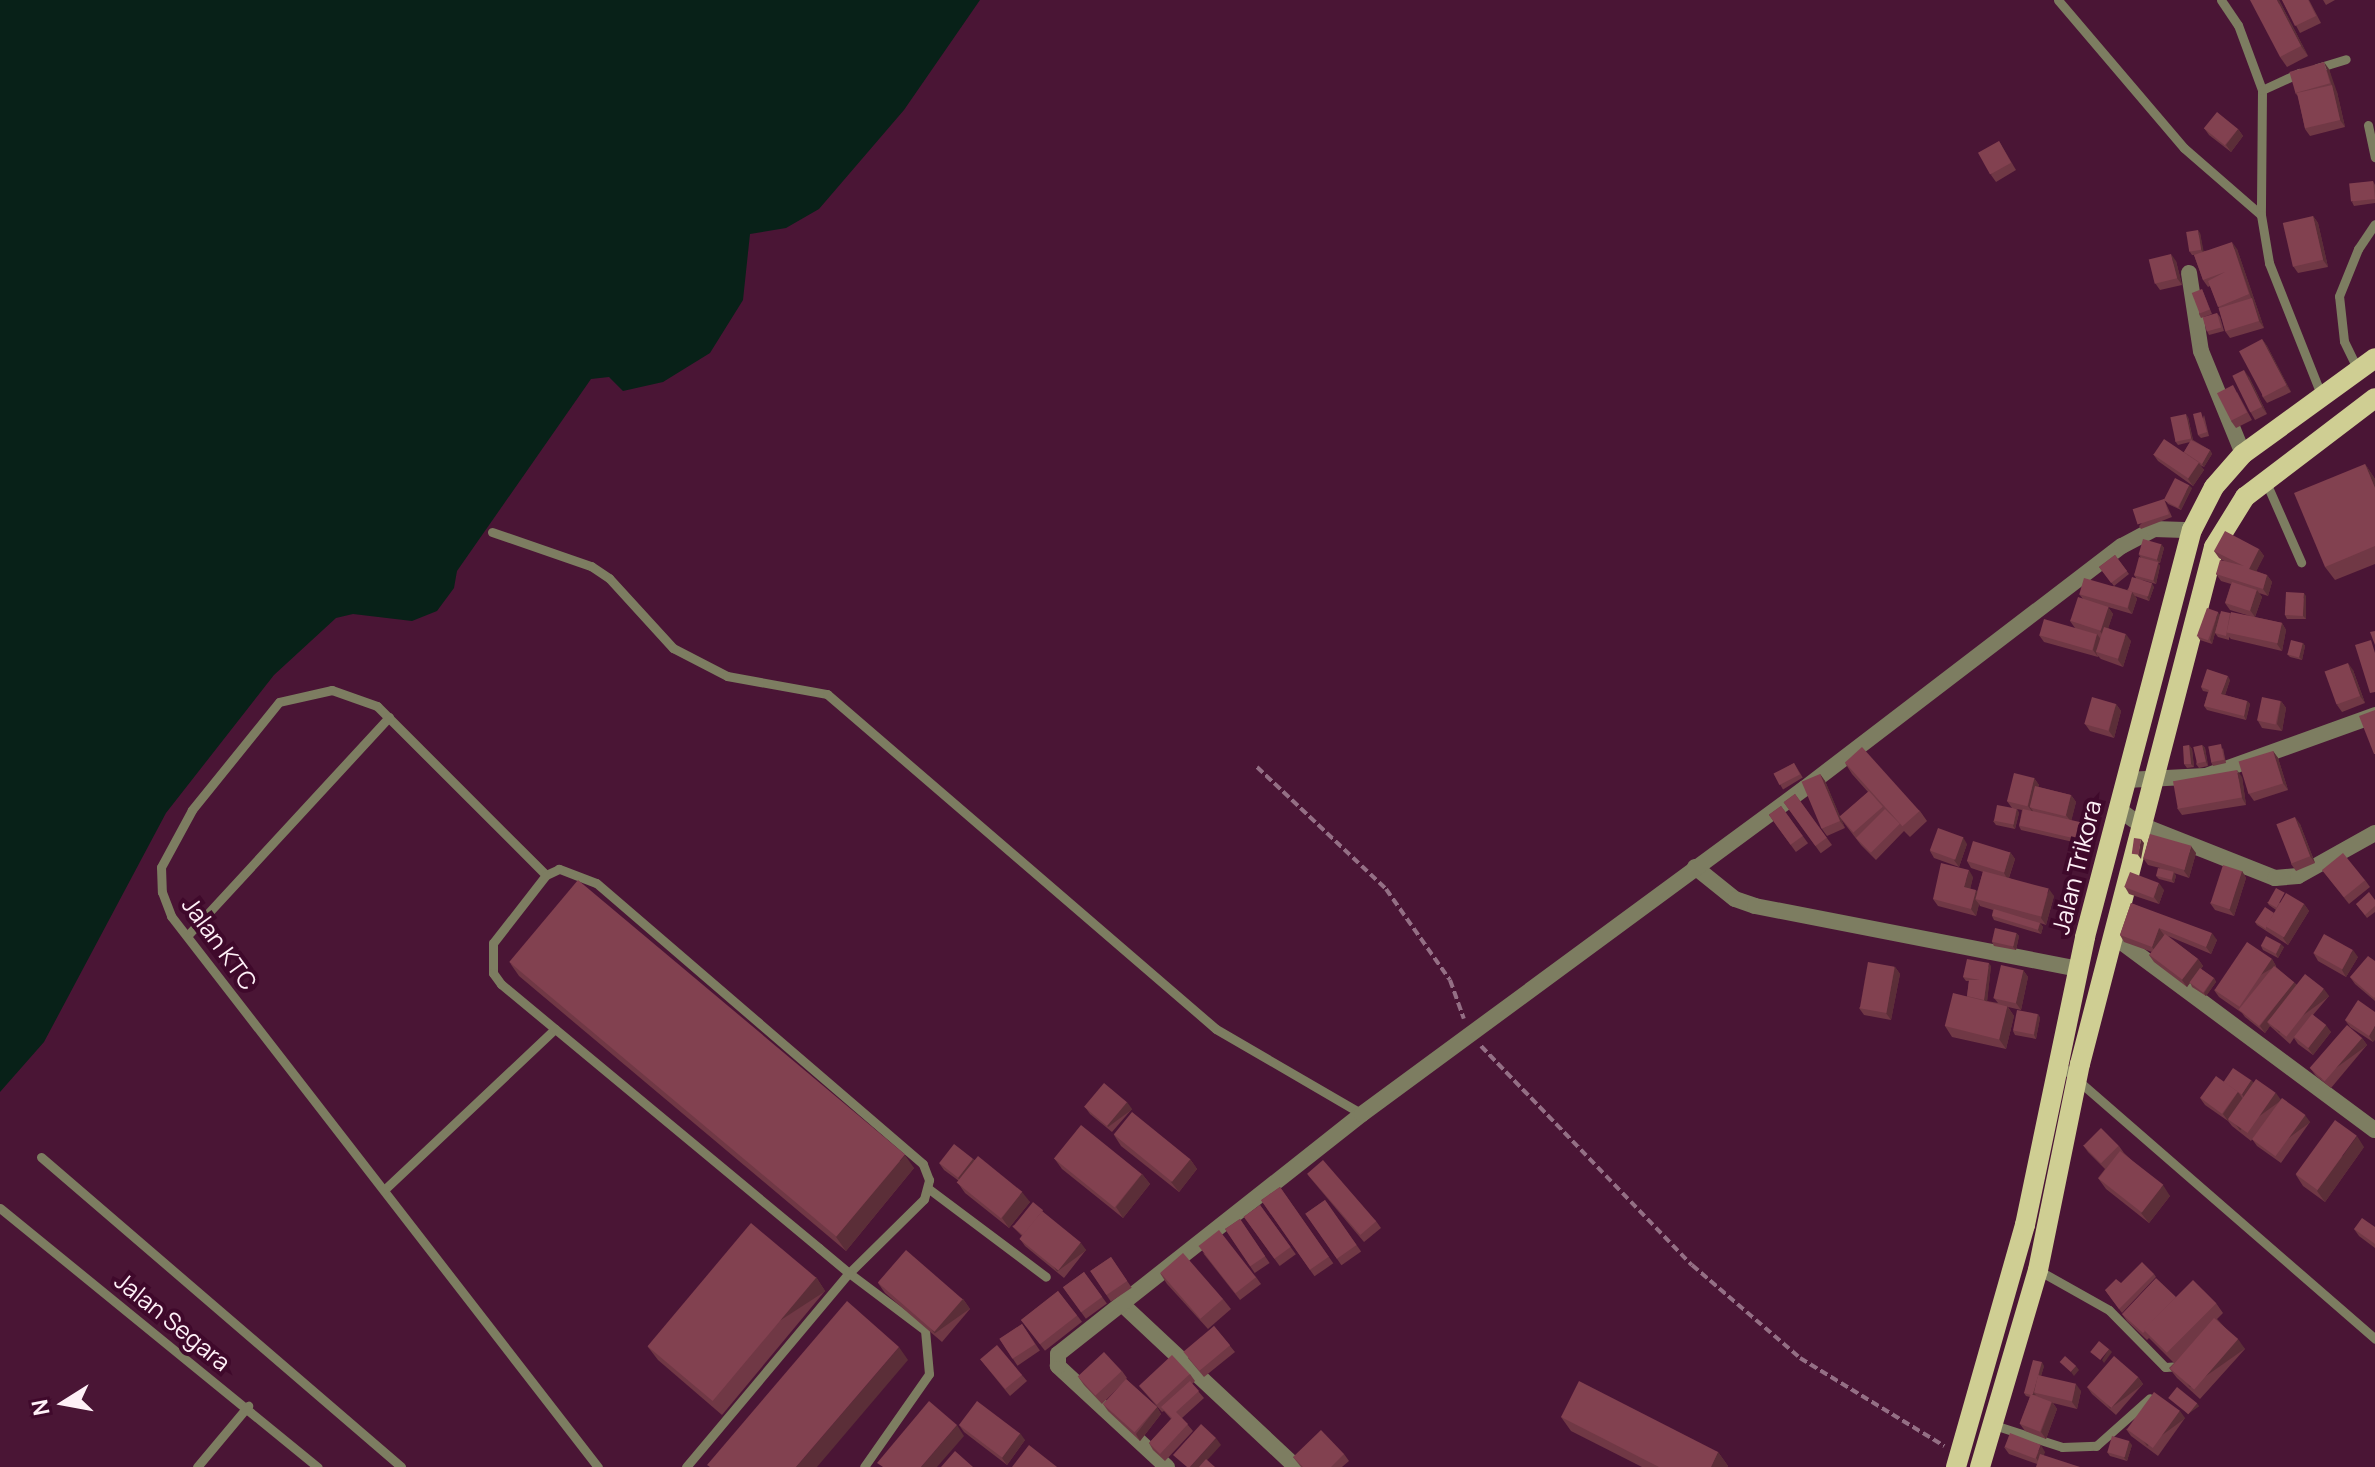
<!DOCTYPE html>
<style>
body{margin:0}
#map{position:relative;width:2375px;height:1467px;overflow:hidden;background:#4a1535;font-family:Manrope,sans-serif}
div>[style]{position:absolute}
.water>*{inset:0;background:#082118}
.path>*{height:4px;margin-top:-2px;transform-origin:0;background:repeating-linear-gradient(90deg,#946f85 0 8px,transparent 0 12px)}
.lane>*{height:9px;margin:-4.5px;padding:0 4.5px;transform-origin:4.5px;border-radius:4.5px;background:#7d7d61}
.street>*{height:16px;margin:-8px;padding:0 8px;transform-origin:8px;border-radius:8px;background:#7d7d61}
.primary>*{height:20px;margin:-10px;padding:0 10px;transform-origin:10px;border-radius:10px;background:#cfce93}
.wall>*{inset:0;background:#703845;transform-origin:0 0}
.shaded-wall>*{inset:0;background:#5b2e38;transform-origin:0 0}
.building>*{inset:0;background:#824150;transform-origin:0 0}
span{translate:-50% -50%;white-space:nowrap;text-align:center;line-height:1.15;-webkit-text-stroke:8px #3f092b;paint-order:stroke}
.street-label{font-size:24px;color:#fef0f7}
.north{position:absolute;left:24px;top:1363px;width:80px;height:80px;-webkit-text-stroke:6px #3f092b;paint-order:stroke;rotate:259deg;font-size:22px;font-weight:700;line-height:32px;text-align:center;color:#fef0f7}
.north::after{content:'';display:block;margin:auto;width:28px;height:36px;background:#fef0f7;clip-path:polygon(50% 0,100% 100%,50% 72%,0 100%)}
</style>
<div id="map">
<div class="water">
<div style="clip-path:polygon(0 0,980px 0,904px 110px,819px 209px,786px 228px,750px 234px,743px 300px,710px 353px,663px 382px,623px 391px,609px 377px,591px 379px,457px 571px,454px 588px,437px 611px,412px 621px,353px 614px,336px 618px,274px 675px,166px 813px,44px 1042px,0 1092px)"></div>
</div>
<div class="path">
<div style="left:1257px;top:767px;width:178px;rotate:43.4deg"></div>
<div style="left:1386px;top:889px;width:111px;rotate:54.9deg"></div>
<div style="left:1450px;top:980px;width:41px;rotate:70.3deg"></div>
<div style="left:1481px;top:1046px;width:304px;rotate:46.1deg"></div>
<div style="left:1692px;top:1265px;width:143px;rotate:40.7deg"></div>
<div style="left:1800px;top:1358px;width:169px;rotate:31.4deg"></div>
</div>
<div class="lane">
<div style="left:2058px;top:0;width:194px;rotate:49.6deg"></div>
<div style="left:2184px;top:148px;width:102px;rotate:41deg"></div>
<div style="left:2221px;top:0;width:30px;rotate:56deg"></div>
<div style="left:2238px;top:25px;width:69px;rotate:69.7deg"></div>
<div style="left:2262px;top:90px;width:125px;rotate:90.5deg"></div>
<div style="left:2261px;top:215px;width:49px;rotate:80.5deg"></div>
<div style="left:2269px;top:263px;width:144px;rotate:68.4deg"></div>
<div style="left:2317px;top:68px;width:30px;rotate:-17deg"></div>
<div style="left:2262px;top:90px;width:41px;rotate:-24.7deg"></div>
<div style="left:2368px;top:125px;width:33px;rotate:78deg"></div>
<div style="left:2358px;top:370px;width:32px;rotate:-116deg"></div>
<div style="left:2344px;top:341px;width:45px;rotate:-96.3deg"></div>
<div style="left:2339px;top:296px;width:51px;rotate:-68deg"></div>
<div style="left:2358px;top:249px;width:30px;rotate:-56deg"></div>
<div style="left:2265px;top:480px;width:90px;rotate:66.3deg"></div>
<div style="left:492px;top:532px;width:105px;rotate:19deg"></div>
<div style="left:591px;top:566px;width:22px;rotate:34deg"></div>
<div style="left:609px;top:578px;width:95px;rotate:47.6deg"></div>
<div style="left:673px;top:648px;width:61px;rotate:27.4deg"></div>
<div style="left:727px;top:676px;width:102px;rotate:10.2deg"></div>
<div style="left:827px;top:694px;width:513px;rotate:40.73deg"></div>
<div style="left:1216px;top:1029px;width:169px;rotate:30.2deg"></div>
<div style="left:546px;top:875px;width:239px;rotate:-135deg"></div>
<div style="left:377px;top:706px;width:48px;rotate:-160.4deg"></div>
<div style="left:332px;top:690px;width:54px;rotate:167.2deg"></div>
<div style="left:279px;top:702px;width:139px;rotate:128.9deg"></div>
<div style="left:192px;top:810px;width:65px;rotate:118.5deg"></div>
<div style="left:161px;top:867px;width:25px;rotate:88deg"></div>
<div style="left:162px;top:892px;width:26px;rotate:69deg"></div>
<div style="left:171px;top:916px;width:697px;rotate:52.23deg"></div>
<div style="left:187px;top:936px;width:298px;rotate:-47.3deg"></div>
<div style="left:2059px;top:1064px;width:419px;rotate:41deg"></div>
<div style="left:41px;top:1157px;width:475px;rotate:40.7deg"></div>
<div style="left:929px;top:1189px;width:146px;rotate:36.9deg"></div>
<div style="left:384px;top:1190px;width:235px;rotate:-43.3deg"></div>
<div style="left:0;top:1208px;width:410px;rotate:39.2deg"></div>
<div style="left:2038px;top:1270px;width:81px;rotate:29.4deg"></div>
<div style="left:2109px;top:1310px;width:80px;rotate:45.5deg"></div>
<div style="left:2165px;top:1367px;width:17px;rotate:-3deg"></div>
<div style="left:1994px;top:1425px;width:71px;rotate:17.9deg"></div>
<div style="left:2062px;top:1447px;width:34px;rotate:-2deg"></div>
<div style="left:2096px;top:1446px;width:72px;rotate:-41.6deg"></div>
<div style="left:197px;top:1467px;width:80px;rotate:-50.1deg"></div>
<div style="left:686px;top:1467px;width:253px;rotate:-50deg"></div>
<div style="left:849px;top:1273px;width:105px;rotate:-44.6deg"></div>
<div style="left:924px;top:1199px;width:20px;rotate:-75deg"></div>
<div style="left:929px;top:1180px;width:17px;rotate:-111deg"></div>
<div style="left:923px;top:1164px;width:431px;rotate:-139.3deg"></div>
<div style="left:596px;top:883px;width:40px;rotate:-159deg"></div>
<div style="left:559px;top:869px;width:14px;rotate:155deg"></div>
<div style="left:546px;top:875px;width:86px;rotate:127.9deg"></div>
<div style="left:493px;top:943px;width:30px;rotate:90deg"></div>
<div style="left:493px;top:973px;width:14px;rotate:54deg"></div>
<div style="left:501px;top:984px;width:413px;rotate:39.7deg"></div>
<div style="left:819px;top:1248px;width:39px;rotate:40deg"></div>
<div style="left:849px;top:1273px;width:95px;rotate:36.9deg"></div>
<div style="left:925px;top:1330px;width:44px;rotate:84.8deg"></div>
<div style="left:929px;top:1374px;width:113px;rotate:125deg"></div>
</div>
<div class="street">
<div style="left:2189px;top:273px;width:79px;rotate:81.3deg"></div>
<div style="left:2201px;top:351px;width:111px;rotate:67.8deg"></div>
<div style="left:2126px;top:780px;width:80px;rotate:-2.9deg"></div>
<div style="left:2206px;top:776px;width:180px;rotate:-19.8deg"></div>
<div style="left:2118px;top:809px;width:28px;rotate:35deg"></div>
<div style="left:2141px;top:825px;width:144px;rotate:21.6deg"></div>
<div style="left:2275px;top:878px;width:23px;rotate:-5deg"></div>
<div style="left:2298px;top:876px;width:88px;rotate:-29.2deg"></div>
<div style="left:1695px;top:867px;width:51px;rotate:38.7deg"></div>
<div style="left:1735px;top:899px;width:21px;rotate:19deg"></div>
<div style="left:1755px;top:906px;width:329px;rotate:11deg"></div>
<div style="left:2112px;top:935px;width:327px;rotate:36.6deg"></div>
<div style="left:1124px;top:1306px;width:236px;rotate:43.1deg"></div>
<div style="left:1167px;top:1467px;width:149px;rotate:-137.2deg"></div>
<div style="left:1058px;top:1366px;width:12px;rotate:-90deg"></div>
<div style="left:1058px;top:1354px;width:387px;rotate:-38.3deg"></div>
<div style="left:1362px;top:1114px;width:550px;rotate:-36.35deg"></div>
<div style="left:1805px;top:788px;width:399px;rotate:-37.4deg"></div>
<div style="left:2122px;top:546px;width:36px;rotate:-28deg"></div>
<div style="left:2154px;top:529px;width:38px;rotate:2deg"></div>
</div>
<div class="primary">
<div style="left:1956px;top:1467px;width:252px;rotate:-74.1deg"></div>
<div style="left:2025px;top:1225px;width:294px;rotate:-78.2deg"></div>
<div style="left:2085px;top:937px;width:421px;rotate:-75.3deg"></div>
<div style="left:2192px;top:530px;width:48px;rotate:-62.9deg"></div>
<div style="left:2214px;top:487px;width:44px;rotate:-48.7deg"></div>
<div style="left:2243px;top:454px;width:163px;rotate:-36deg"></div>
<div style="left:1980px;top:1467px;width:205px;rotate:-73.6deg"></div>
<div style="left:2038px;top:1270px;width:210px;rotate:-78.5deg"></div>
<div style="left:2080px;top:1064px;width:534px;rotate:-75.47deg"></div>
<div style="left:2214px;top:547px;width:59px;rotate:-58.2deg"></div>
<div style="left:2245px;top:497px;width:163px;rotate:-37.3deg"></div>
</div>
<div class="wall">
<div style="clip-path:polygon(2279px 0,2308px 56px,2287px 67px,2280px 57px)"></div>
<div style="clip-path:polygon(2282px 0,2309px 0,2321px 23px,2300px 33px)"></div>
<div style="clip-path:polygon(2323px 0,2335px 0,2326px 5px)"></div>
<div style="clip-path:polygon(2329px 69px,2335px 90px,2337px 92px,2345px 127px,2310px 136px,2305px 129px,2298px 96px,2295px 93px)"></div>
<div style="clip-path:polygon(2204px 128px,2238px 129px,2243px 136px,2231px 152px,2209px 135px)"></div>
<div style="clip-path:polygon(1999px 141px,2016px 170px,1996px 182px,1991px 175px)"></div>
<div style="clip-path:polygon(2373px 181px,2375px 185px,2375px 203px,2354px 206px,2352px 202px)"></div>
<div style="clip-path:polygon(2313px 216px,2318px 223px,2328px 267px,2298px 273px,2293px 266px)"></div>
<div style="clip-path:polygon(2200px 233px,2203px 251px,2237px 249px,2264px 328px,2230px 338px,2225px 331px,2219px 308px,2210px 286px,2208px 287px,2203px 280px,2194px 255px,2192px 255px,2190px 252px)"></div>
<div style="clip-path:polygon(2176px 261px,2182px 285px,2160px 290px,2155px 283px)"></div>
<div style="clip-path:polygon(2202px 289px,2212px 314px,2201px 318px,2199px 314px)"></div>
<div style="clip-path:polygon(2217px 313px,2220px 317px,2224px 331px,2209px 335px,2207px 331px)"></div>
<div style="clip-path:polygon(2262px 339px,2267px 346px,2291px 392px,2267px 403px,2262px 396px)"></div>
<div style="clip-path:polygon(2249px 377px,2267px 414px,2255px 420px,2251px 413px)"></div>
<div style="clip-path:polygon(2237px 392px,2252px 420px,2236px 428px,2231px 421px)"></div>
<div style="clip-path:polygon(2204px 415px,2209px 436px,2201px 438px,2198px 435px)"></div>
<div style="clip-path:polygon(2188px 417px,2193px 440px,2210px 450px,2212px 454px,2204px 467px,2200px 465px,2204px 470px,2193px 486px,2158px 461px,2153px 454px,2184px 452px,2190px 442px,2178px 445px,2175px 441px)"></div>
<div style="clip-path:polygon(2365px 464px,2375px 479px,2375px 564px,2335px 580px,2325px 567px)"></div>
<div style="clip-path:polygon(2192px 488px,2181px 510px,2168px 504px,2166px 501px)"></div>
<div style="clip-path:polygon(2164px 499px,2172px 517px,2141px 529px,2139px 526px)"></div>
<div style="clip-path:polygon(2161px 544px,2164px 548px,2160px 563px,2158px 563px,2160px 566px,2156px 584px,2142px 580px,2154px 587px,2149px 601px,2135px 596px,2137px 599px,2132px 614px,2108px 607px,2113px 614px,2108px 628px,2131px 641px,2123px 667px,2101px 659px,2098px 656px,2098px 657px,2044px 642px,2039px 635px,2075px 628px,2070px 621px,2083px 599px,2079px 594px,2114px 586px,2099px 567px,2115px 555px,2129px 574px,2114px 586px,2127px 590px,2136px 578px,2134px 575px,2141px 558px,2139px 555px)"></div>
<div style="clip-path:polygon(2259px 549px,2264px 556px,2256px 571px,2267px 575px,2272px 582px,2268px 596px,2259px 593px,2262px 597px,2255px 617px,2282px 623px,2286px 630px,2282px 651px,2231px 639px,2229px 637px,2229px 640px,2218px 637px,2215px 633px,2212px 644px,2200px 640px,2198px 637px,2220px 614px,2230px 613px,2250px 616px,2230px 610px,2225px 603px,2231px 584px,2221px 581px,2216px 574px,2224px 561px,2219px 558px,2214px 551px)"></div>
<div style="clip-path:polygon(2306px 596px,2306px 619px,2287px 619px,2285px 615px)"></div>
<div style="clip-path:polygon(2303px 643px,2305px 646px,2302px 660px,2290px 657px,2287px 654px)"></div>
<div style="clip-path:polygon(2353px 670px,2365px 703px,2342px 712px,2337px 705px)"></div>
<div style="clip-path:polygon(2230px 680px,2225px 695px,2247px 701px,2250px 704px,2246px 720px,2207px 710px,2204px 706px,2208px 692px,2203px 691px,2201px 687px)"></div>
<div style="clip-path:polygon(2281px 701px,2286px 708px,2282px 731px,2262px 728px,2258px 721px)"></div>
<div style="clip-path:polygon(2116px 704px,2121px 711px,2114px 738px,2090px 731px,2085px 724px)"></div>
<div style="clip-path:polygon(2189px 745px,2192px 749px,2194px 767px,2187px 768px,2184px 764px)"></div>
<div style="clip-path:polygon(2202px 745px,2205px 748px,2208px 766px,2199px 768px,2196px 764px)"></div>
<div style="clip-path:polygon(2223px 748px,2226px 763px,2213px 766px,2211px 762px)"></div>
<div style="clip-path:polygon(2273px 751px,2278px 758px,2288px 790px,2254px 801px,2249px 794px)"></div>
<div style="left:1794px;top:763px;width:17px;height:23px;rotate:59deg"></div>
<div style="clip-path:polygon(1845px 763px,1920px 811px,1927px 821px,1910px 837px,1904px 831px,1876px 860px,1861px 845px,1841px 819px,1845px 828px,1827px 836px,1822px 829px,1820px 774px,1825px 781px,1840px 817px,1868px 792px,1852px 774px)"></div>
<div style="clip-path:polygon(2242px 777px,2246px 805px,2182px 815px,2177px 808px)"></div>
<div style="clip-path:polygon(2034px 778px,2039px 785px,2038px 787px,2071px 795px,2076px 802px,2071px 821px,2090px 828px,2086px 845px,2021px 830px,2019px 826px,2022px 810px,2012px 808px,2007px 801px)"></div>
<div style="left:1795px;top:794px;width:63px;height:14px;rotate:54deg"></div>
<div style="left:1781px;top:806px;width:46px;height:15px;rotate:54deg"></div>
<div style="clip-path:polygon(2017px 809px,2019px 813px,2015px 829px,1996px 825px,1993px 821px)"></div>
<div style="clip-path:polygon(2300px 824px,2315px 863px,2296px 871px,2291px 864px)"></div>
<div style="clip-path:polygon(1967px 844px,1959px 867px,1934px 858px,1930px 851px)"></div>
<div style="clip-path:polygon(2010px 852px,2015px 859px,2009px 878px,2054px 896px,2046px 925px,2040px 923px,2043px 927px,2041px 934px,1994px 920px,1992px 916px,1993px 910px,1980px 906px,1979px 904px,1976px 916px,1938px 906px,1933px 899px,1973px 877px,1970px 889px,1977px 892px,1983px 872px,1971px 868px,1967px 861px)"></div>
<div style="clip-path:polygon(2196px 853px,2189px 878px,2174px 873px,2176px 876px,2174px 883px,2159px 879px,2156px 876px,2160px 868px,2148px 865px,2143px 858px)"></div>
<div style="clip-path:polygon(2322px 870px,2365px 880px,2370px 887px,2349px 904px)"></div>
<div style="clip-path:polygon(2242px 871px,2246px 878px,2234px 916px,2215px 910px,2210px 903px)"></div>
<div style="clip-path:polygon(2125px 887px,2164px 890px,2159px 904px,2129px 894px)"></div>
<div style="clip-path:polygon(2375px 900px,2375px 912px,2367px 918px,2356px 904px)"></div>
<div style="clip-path:polygon(2267px 902px,2304px 904px,2309px 911px,2288px 945px,2257px 925px,2255px 922px,2274px 913px,2276px 910px,2269px 905px)"></div>
<div style="clip-path:polygon(2131px 903px,2217px 940px,2211px 954px,2168px 936px,2198px 959px,2203px 966px,2201px 969px,2214px 978px,2216px 982px,2206px 996px,2192px 987px,2190px 982px,2187px 987px,2154px 962px,2149px 955px,2152px 952px,2124px 942px,2120px 935px)"></div>
<div style="clip-path:polygon(2016px 933px,2019px 936px,2016px 950px,1994px 946px,1992px 942px)"></div>
<div style="clip-path:polygon(2261px 946px,2284px 947px,2278px 958px,2263px 950px)"></div>
<div style="clip-path:polygon(2314px 954px,2358px 957px,2346px 977px,2318px 961px)"></div>
<div style="clip-path:polygon(2272px 959px,2276px 966px,2276px 967px,2297px 985px,2329px 996px,2313px 1015px,2331px 1032px,2313px 1055px,2298px 1044px,2294px 1038px,2290px 1044px,2270px 1026px,2265px 1033px,2245px 1017px,2242px 1013px,2219px 997px,2214px 990px)"></div>
<div style="clip-path:polygon(2375px 961px,2375px 1001px,2355px 984px,2350px 977px)"></div>
<div style="clip-path:polygon(510px 963px,914px 1168px,846px 1251px,519px 976px)"></div>
<div style="clip-path:polygon(1991px 966px,1987px 1001px,1998px 1003px,1994px 998px,2023px 970px,2028px 977px,2021px 1010px,2008px 1007px,2014px 1016px,2006px 1049px,1952px 1037px,1945px 1026px,1967px 996px,1969px 981px,1966px 981px,1963px 977px)"></div>
<div style="clip-path:polygon(1895px 967px,1900px 974px,1891px 1020px,1864px 1015px,1859px 1008px)"></div>
<div style="clip-path:polygon(2375px 1012px,2373px 1042px,2350px 1027px,2345px 1020px)"></div>
<div style="clip-path:polygon(2038px 1014px,2040px 1018px,2036px 1039px,2015px 1035px,2013px 1031px)"></div>
<div style="clip-path:polygon(2362px 1038px,2367px 1045px,2331px 1088px,2316px 1076px,2311px 1069px)"></div>
<div style="clip-path:polygon(2251px 1080px,2253px 1083px,2281px 1100px,2310px 1122px,2281px 1163px,2257px 1146px,2252px 1139px,2262px 1126px,2251px 1141px,2232px 1126px,2228px 1121px,2205px 1105px,2200px 1098px,2224px 1082px)"></div>
<div style="clip-path:polygon(1085px 1107px,1132px 1109px,1112px 1132px,1090px 1114px)"></div>
<div style="clip-path:polygon(1114px 1135px,1190px 1159px,1197px 1169px,1179px 1192px,1121px 1146px)"></div>
<div style="clip-path:polygon(2083px 1145px,2119px 1146px,2124px 1153px,2170px 1196px,2149px 1223px,2106px 1189px,2098px 1178px,2105px 1169px,2088px 1152px)"></div>
<div style="clip-path:polygon(2364px 1147px,2325px 1202px,2303px 1186px,2296px 1175px)"></div>
<div style="clip-path:polygon(1054px 1158px,1142px 1174px,1150px 1184px,1123px 1218px,1062px 1169px)"></div>
<div style="clip-path:polygon(973px 1159px,1030px 1202px,1009px 1228px,965px 1193px,958px 1183px,959px 1181px,944px 1170px,939px 1163px)"></div>
<div style="clip-path:polygon(1307px 1174px,1376px 1221px,1381px 1228px,1364px 1242px)"></div>
<div style="left:1280px;top:1187px;width:93px;height:23px;rotate:55deg"></div>
<div style="left:1325px;top:1200px;width:63px;height:24px;rotate:55deg"></div>
<div style="left:1260px;top:1205px;width:61px;height:20px;rotate:54deg"></div>
<div style="clip-path:polygon(1045px 1214px,1086px 1250px,1064px 1278px,1025px 1246px,1020px 1239px,1022px 1236px,1012px 1226px)"></div>
<div style="left:1240px;top:1219px;width:53px;height:18px;rotate:56deg"></div>
<div style="clip-path:polygon(2375px 1227px,2375px 1248px,2359px 1236px,2354px 1229px)"></div>
<div style="clip-path:polygon(1203px 1253px,1256px 1277px,1261px 1284px,1240px 1300px)"></div>
<div style="left:1111px;top:1257px;width:37px;height:25px;rotate:56deg"></div>
<div style="left:1084px;top:1272px;width:39px;height:26px;rotate:54deg"></div>
<div style="clip-path:polygon(1160px 1273px,1223px 1299px,1231px 1309px,1208px 1329px,1167px 1284px)"></div>
<div style="clip-path:polygon(2154px 1274px,2156px 1277px,2122px 1313px,2105px 1290px)"></div>
<div style="clip-path:polygon(816px 1277px,825px 1291px,722px 1415px,658px 1360px,648px 1347px)"></div>
<div style="clip-path:polygon(878px 1283px,963px 1299px,970px 1309px,942px 1342px,885px 1293px)"></div>
<div style="left:1058px;top:1291px;width:39px;height:47px;rotate:52deg"></div>
<div style="clip-path:polygon(2176px 1297px,2216px 1303px,2223px 1313px,2217px 1319px,2245px 1349px,2200px 1399px,2177px 1378px,2169px 1368px,2174px 1363px,2149px 1338px,2147px 1340px,2127px 1321px,2122px 1314px)"></div>
<div style="left:1022px;top:1324px;width:32px;height:27px;rotate:56deg"></div>
<div style="clip-path:polygon(1214px 1326px,1235px 1352px,1204px 1377px,1188px 1358px)"></div>
<div style="clip-path:polygon(980px 1359px,1022px 1375px,1027px 1381px,1010px 1396px)"></div>
<div style="clip-path:polygon(2044px 1366px,2041px 1376px,2081px 1391px,2077px 1409px,2053px 1403px,2057px 1409px,2046px 1439px,2025px 1431px,2020px 1424px,2030px 1397px,2026px 1396px,2024px 1393px)"></div>
<div style="clip-path:polygon(1122px 1371px,1127px 1378px,1126px 1379px,1157px 1407px,1161px 1414px,1140px 1441px,1108px 1411px,1103px 1404px,1124px 1382px,1102px 1404px,1084px 1385px,1079px 1378px)"></div>
<div style="clip-path:polygon(1190px 1374px,1195px 1381px,1192px 1384px,1204px 1398px,1182px 1418px,1193px 1431px,1165px 1461px,1153px 1450px,1149px 1443px,1171px 1419px,1164px 1411px,1162px 1412px,1139px 1386px)"></div>
<div style="clip-path:polygon(2138px 1377px,2143px 1384px,2116px 1415px,2092px 1394px,2087px 1387px)"></div>
<div style="clip-path:polygon(1561px 1417px,1718px 1452px,1728px 1466px,1727px 1467px,1642px 1467px,1571px 1431px)"></div>
<div style="clip-path:polygon(2185px 1418px,2158px 1456px,2131px 1436px,2126px 1429px)"></div>
<div style="clip-path:polygon(959px 1425px,1025px 1440px,1007px 1465px,964px 1432px)"></div>
<div style="clip-path:polygon(2132px 1445px,2127px 1461px,2110px 1456px,2107px 1452px)"></div>
<div style="clip-path:polygon(2004px 1447px,2045px 1452px,2037px 1464px,2009px 1454px)"></div>
<div style="clip-path:polygon(1344px 1454px,1349px 1461px,1342px 1467px,1301px 1467px,1293px 1457px)"></div>
</div>
<div class="shaded-wall">
<div style="clip-path:polygon(2277px 0,2279px 0,2308px 56px,2301px 46px)"></div>
<div style="clip-path:polygon(2324px 62px,2329px 69px,2337px 92px,2345px 127px,2340px 120px,2332px 86px)"></div>
<div style="clip-path:polygon(2238px 129px,2243px 136px,2231px 152px,2226px 145px)"></div>
<div style="clip-path:polygon(2313px 216px,2318px 223px,2328px 267px,2323px 260px)"></div>
<div style="clip-path:polygon(2198px 230px,2200px 233px,2204px 253px,2201px 250px)"></div>
<div style="clip-path:polygon(2232px 242px,2237px 249px,2264px 328px,2259px 321px)"></div>
<div style="clip-path:polygon(2171px 254px,2176px 261px,2182px 285px,2177px 278px)"></div>
<div style="clip-path:polygon(2262px 339px,2267px 346px,2291px 392px,2286px 385px)"></div>
<div style="clip-path:polygon(2244px 370px,2249px 377px,2267px 414px,2262px 407px)"></div>
<div style="clip-path:polygon(2186px 414px,2188px 417px,2193px 441px,2191px 438px)"></div>
<div style="clip-path:polygon(2210px 450px,2212px 454px,2204px 467px,2202px 464px)"></div>
<div style="clip-path:polygon(2199px 463px,2204px 470px,2193px 486px,2188px 479px)"></div>
<div style="clip-path:polygon(2365px 464px,2375px 479px,2375px 488px)"></div>
<div style="clip-path:polygon(2189px 485px,2192px 488px,2181px 510px,2179px 507px)"></div>
<div style="clip-path:polygon(2161px 544px,2164px 548px,2160px 563px,2157px 560px)"></div>
<div style="clip-path:polygon(2259px 549px,2264px 556px,2254px 576px,2249px 569px)"></div>
<div style="clip-path:polygon(2158px 562px,2160px 566px,2156px 584px,2153px 580px)"></div>
<div style="clip-path:polygon(2267px 575px,2272px 582px,2268px 596px,2263px 589px)"></div>
<div style="clip-path:polygon(2152px 583px,2154px 587px,2149px 601px,2147px 597px)"></div>
<div style="clip-path:polygon(2257px 590px,2262px 597px,2255px 617px,2250px 610px)"></div>
<div style="clip-path:polygon(2132px 592px,2137px 599px,2132px 614px,2128px 608px)"></div>
<div style="clip-path:polygon(2304px 593px,2306px 596px,2306px 619px,2303px 616px)"></div>
<div style="clip-path:polygon(2108px 607px,2113px 614px,2105px 638px,2100px 631px)"></div>
<div style="clip-path:polygon(2218px 612px,2220px 615px,2212px 644px,2210px 640px)"></div>
<div style="clip-path:polygon(2282px 623px,2286px 630px,2282px 651px,2277px 644px)"></div>
<div style="clip-path:polygon(2097px 634px,2102px 641px,2096px 652px,2098px 657px,2093px 650px)"></div>
<div style="clip-path:polygon(2126px 634px,2131px 641px,2123px 667px,2118px 660px)"></div>
<div style="clip-path:polygon(2303px 643px,2305px 646px,2302px 660px,2299px 657px)"></div>
<div style="clip-path:polygon(2348px 663px,2353px 670px,2365px 703px,2360px 696px)"></div>
<div style="clip-path:polygon(2228px 676px,2230px 680px,2224px 698px,2221px 694px)"></div>
<div style="clip-path:polygon(2247px 701px,2250px 704px,2246px 720px,2244px 716px)"></div>
<div style="clip-path:polygon(2281px 701px,2286px 708px,2282px 731px,2277px 724px)"></div>
<div style="clip-path:polygon(2116px 704px,2121px 711px,2114px 738px,2109px 731px)"></div>
<div style="clip-path:polygon(2189px 745px,2192px 749px,2194px 767px,2191px 764px)"></div>
<div style="clip-path:polygon(2202px 745px,2205px 748px,2208px 766px,2206px 762px)"></div>
<div style="clip-path:polygon(2273px 751px,2278px 758px,2288px 790px,2283px 783px)"></div>
<div style="clip-path:polygon(2237px 770px,2242px 777px,2246px 805px,2242px 798px)"></div>
<div style="clip-path:polygon(1820px 774px,1825px 781px,1845px 828px,1840px 821px)"></div>
<div style="clip-path:polygon(2034px 778px,2039px 785px,2034px 808px,2030px 807px,2033px 811px,2033px 813px,2028px 806px)"></div>
<div style="clip-path:polygon(2071px 795px,2076px 802px,2071px 822px,2066px 815px)"></div>
<div style="clip-path:polygon(2017px 809px,2019px 813px,2015px 829px,2013px 826px)"></div>
<div style="clip-path:polygon(2295px 817px,2300px 824px,2315px 863px,2310px 856px)"></div>
<div style="clip-path:polygon(2088px 824px,2090px 828px,2086px 845px,2084px 842px)"></div>
<div style="clip-path:polygon(1963px 837px,1967px 844px,1959px 867px,1954px 860px)"></div>
<div style="clip-path:polygon(2141px 839px,2144px 843px,2141px 859px,2138px 855px)"></div>
<div style="clip-path:polygon(2191px 846px,2196px 853px,2189px 878px,2184px 871px)"></div>
<div style="clip-path:polygon(2010px 852px,2015px 859px,2008px 880px,2004px 873px)"></div>
<div style="clip-path:polygon(1969px 870px,1973px 877px,1969px 894px,1964px 887px)"></div>
<div style="clip-path:polygon(2242px 871px,2246px 878px,2234px 916px,2229px 909px)"></div>
<div style="clip-path:polygon(2174px 872px,2176px 876px,2174px 883px,2172px 880px)"></div>
<div style="clip-path:polygon(2159px 883px,2164px 890px,2159px 904px,2154px 897px)"></div>
<div style="clip-path:polygon(2049px 889px,2054px 896px,2046px 925px,2041px 918px)"></div>
<div style="clip-path:polygon(1976px 890px,1981px 897px,1975px 899px,1979px 904px,1976px 916px,1971px 909px)"></div>
<div style="clip-path:polygon(2304px 904px,2309px 911px,2288px 945px,2283px 938px)"></div>
<div style="clip-path:polygon(2040px 923px,2043px 927px,2041px 934px,2038px 930px)"></div>
<div style="clip-path:polygon(2159px 928px,2164px 935px,2157px 954px,2152px 947px)"></div>
<div style="clip-path:polygon(2016px 933px,2019px 936px,2016px 950px,2013px 947px)"></div>
<div style="clip-path:polygon(2212px 933px,2217px 940px,2211px 954px,2206px 947px)"></div>
<div style="clip-path:polygon(2281px 944px,2284px 947px,2278px 958px,2276px 954px)"></div>
<div style="clip-path:polygon(2353px 950px,2358px 957px,2346px 977px,2342px 970px)"></div>
<div style="clip-path:polygon(2198px 959px,2203px 966px,2187px 987px,2182px 980px)"></div>
<div style="left:2272px;top:959px;width:8px;height:58px;rotate:60deg"></div>
<div style="clip-path:polygon(1989px 963px,1991px 966px,1987px 1003px,1984px 1000px)"></div>
<div style="clip-path:polygon(1895px 967px,1900px 974px,1891px 1020px,1886px 1013px)"></div>
<div style="clip-path:polygon(2023px 970px,2028px 977px,2021px 1010px,2016px 1003px)"></div>
<div style="clip-path:polygon(2214px 978px,2216px 982px,2206px 996px,2204px 993px)"></div>
<div style="clip-path:polygon(2294px 982px,2299px 989px,2267px 1022px,2270px 1026px,2265px 1033px,2260px 1026px)"></div>
<div style="left:2324px;top:989px;width:9px;height:62px;rotate:54deg"></div>
<div style="clip-path:polygon(2007px 1006px,2014px 1016px,2006px 1049px,1999px 1039px)"></div>
<div style="clip-path:polygon(2038px 1014px,2040px 1018px,2036px 1039px,2034px 1035px)"></div>
<div style="clip-path:polygon(2326px 1025px,2331px 1032px,2313px 1055px,2308px 1048px)"></div>
<div style="clip-path:polygon(2375px 1026px,2375px 1040px,2373px 1042px,2369px 1036px)"></div>
<div style="left:2362px;top:1038px;width:9px;height:57px;rotate:54deg"></div>
<div style="clip-path:polygon(2251px 1080px,2254px 1083px,2244px 1098px,2242px 1094px)"></div>
<div style="clip-path:polygon(2238px 1092px,2243px 1099px,2228px 1121px,2223px 1114px)"></div>
<div style="left:2276px;top:1093px;width:9px;height:51px;rotate:54deg"></div>
<div style="left:1127px;top:1102px;width:9px;height:30px;rotate:54deg"></div>
<div style="left:2305px;top:1115px;width:9px;height:50px;rotate:54deg"></div>
<div style="clip-path:polygon(2357px 1136px,2364px 1147px,2325px 1202px,2317px 1191px)"></div>
<div style="clip-path:polygon(905px 1155px,914px 1168px,846px 1251px,836px 1237px)"></div>
<div style="clip-path:polygon(973px 1159px,978px 1166px,963px 1185px,958px 1178px)"></div>
<div style="clip-path:polygon(1190px 1159px,1197px 1169px,1179px 1192px,1171px 1182px)"></div>
<div style="clip-path:polygon(1142px 1174px,1150px 1184px,1123px 1218px,1116px 1207px)"></div>
<div style="clip-path:polygon(2163px 1185px,2170px 1196px,2149px 1223px,2141px 1213px)"></div>
<div style="clip-path:polygon(1022px 1192px,1030px 1202px,1009px 1228px,1002px 1218px)"></div>
<div style="left:1081px;top:1243px;width:9px;height:36px;rotate:54deg"></div>
<div style="left:816px;top:1277px;width:17px;height:161px;rotate:57deg"></div>
<div style="left:963px;top:1299px;width:12px;height:43px;rotate:55deg"></div>
<div style="left:2238px;top:1339px;width:12px;height:67px;rotate:55deg"></div>
<div style="clip-path:polygon(899px 1347px,908px 1360px,817px 1467px,796px 1467px)"></div>
<div style="clip-path:polygon(2109px 1349px,2112px 1352px,2104px 1363px,2102px 1360px)"></div>
<div style="clip-path:polygon(2042px 1362px,2044px 1366px,2036px 1393px,2034px 1393px,2036px 1395px,2032px 1395px)"></div>
<div style="clip-path:polygon(2076px 1366px,2079px 1370px,2074px 1376px,2071px 1372px)"></div>
<div style="left:2138px;top:1377px;width:9px;height:41px;rotate:54deg"></div>
<div style="clip-path:polygon(2076px 1384px,2081px 1391px,2077px 1409px,2072px 1402px)"></div>
<div style="clip-path:polygon(2052px 1402px,2057px 1409px,2046px 1439px,2041px 1432px)"></div>
<div style="left:2197px;top:1403px;width:4px;height:14px;rotate:56deg"></div>
<div style="clip-path:polygon(1157px 1407px,1161px 1414px,1140px 1441px,1136px 1434px)"></div>
<div style="left:2180px;top:1411px;width:9px;height:47px;rotate:54deg"></div>
<div style="clip-path:polygon(957px 1425px,964px 1436px,937px 1467px,921px 1467px)"></div>
<div style="clip-path:polygon(1020px 1433px,1025px 1440px,1007px 1465px,1002px 1458px)"></div>
<div style="clip-path:polygon(1216px 1438px,1221px 1445px,1201px 1467px,1190px 1467px)"></div>
<div style="clip-path:polygon(2129px 1441px,2132px 1445px,2127px 1461px,2124px 1458px)"></div>
<div style="clip-path:polygon(2041px 1445px,2045px 1452px,2041px 1465px,2036px 1458px)"></div>
<div style="clip-path:polygon(1718px 1452px,1728px 1466px,1727px 1467px,1711px 1467px)"></div>
</div>
<div class="building">
<div style="clip-path:polygon(2250px 0,2277px 0,2301px 46px,2280px 57px)"></div>
<div style="clip-path:polygon(2282px 0,2308px 0,2316px 16px,2295px 26px)"></div>
<div style="left:2324px;top:62px;width:22px;height:36px;rotate:74deg"></div>
<div style="left:2332px;top:85px;width:36px;height:36px;rotate:77deg"></div>
<div style="left:2217px;top:112px;width:27px;height:21px;rotate:39deg"></div>
<div style="left:1999px;top:141px;width:25px;height:24px;rotate:61deg"></div>
<div style="left:2373px;top:181px;width:18px;height:24px;rotate:84deg"></div>
<div style="left:2313px;top:216px;width:45px;height:31px;rotate:77deg"></div>
<div style="left:2198px;top:230px;width:20px;height:12px;rotate:81deg"></div>
<div style="clip-path:polygon(2232px 242px,2249px 294px,2218px 307px,2208px 281px,2225px 272px,2203px 280px,2194px 255px)"></div>
<div style="left:2171px;top:254px;width:25px;height:23px;rotate:76deg"></div>
<div style="left:2202px;top:289px;width:22px;height:11px;rotate:69deg"></div>
<div style="left:2252px;top:298px;width:24px;height:35px;rotate:73deg"></div>
<div style="left:2217px;top:313px;width:15px;height:15px;rotate:74deg"></div>
<div style="left:2262px;top:339px;width:52px;height:26px;rotate:62deg"></div>
<div style="left:2244px;top:370px;width:41px;height:13px;rotate:64deg"></div>
<div style="left:2233px;top:385px;width:31px;height:18px;rotate:63deg"></div>
<div style="clip-path:polygon(2201px 412px,2207px 432px,2198px 435px,2193px 414px)"></div>
<div style="left:2186px;top:414px;width:25px;height:16px;rotate:78deg"></div>
<div style="left:2164px;top:439px;width:42px;height:19px;rotate:34deg"></div>
<div style="clip-path:polygon(2191px 440px,2210px 450px,2202px 464px,2184px 452px)"></div>
<div style="clip-path:polygon(2365px 464px,2375px 488px,2375px 546px,2325px 567px,2294px 493px)"></div>
<div style="left:2175px;top:478px;width:16px;height:25px;rotate:27deg"></div>
<div style="left:2164px;top:499px;width:16px;height:33px;rotate:72deg"></div>
<div style="clip-path:polygon(2225px 531px,2259px 549px,2249px 569px,2267px 575px,2263px 589px,2216px 574px,2220px 560px,2244px 566px,2214px 551px)"></div>
<div style="left:2143px;top:539px;width:19px;height:16px;rotate:16deg"></div>
<div style="left:2115px;top:555px;width:20px;height:20px;rotate:53deg"></div>
<div style="left:2139px;top:557px;width:20px;height:19px;rotate:15deg"></div>
<div style="left:2132px;top:577px;width:21px;height:14px;rotate:17deg"></div>
<div style="left:2084px;top:578px;width:50px;height:17px;rotate:16deg"></div>
<div style="left:2232px;top:582px;width:26px;height:22px;rotate:18deg"></div>
<div style="left:2286px;top:592px;width:18px;height:23px;rotate:3deg"></div>
<div style="left:2078px;top:597px;width:32px;height:25px;rotate:18deg"></div>
<div style="left:2207px;top:608px;width:12px;height:30px;rotate:20deg"></div>
<div style="clip-path:polygon(2221px 611px,2230px 613px,2226px 636px,2215px 633px)"></div>
<div style="left:2231px;top:612px;width:52px;height:21px;rotate:12deg"></div>
<div style="left:2044px;top:619px;width:55px;height:17px;rotate:16deg"></div>
<div style="left:2104px;top:627px;width:23px;height:26px;rotate:18deg"></div>
<div style="clip-path:polygon(2375px 631px,2375px 645px,2370px 632px)"></div>
<div style="left:2291px;top:640px;width:12px;height:15px;rotate:14deg"></div>
<div style="clip-path:polygon(2371px 640px,2375px 653px,2375px 692px,2370px 693px,2355px 645px)"></div>
<div style="left:2348px;top:663px;width:35px;height:25px;rotate:70deg"></div>
<div style="clip-path:polygon(2207px 669px,2228px 676px,2221px 694px,2247px 701px,2244px 716px,2204px 706px,2209px 690px,2201px 687px)"></div>
<div style="left:2092px;top:697px;width:25px;height:28px;rotate:16deg"></div>
<div style="left:2262px;top:697px;width:19px;height:24px;rotate:12deg"></div>
<div style="clip-path:polygon(2375px 710px,2375px 754px,2374px 754px,2359px 716px)"></div>
<div style="left:2221px;top:744px;width:16px;height:13px;rotate:79deg"></div>
<div style="clip-path:polygon(2189px 745px,2191px 764px,2184px 764px,2183px 746px)"></div>
<div style="left:2202px;top:745px;width:17px;height:9px;rotate:77deg"></div>
<div style="left:1862px;top:747px;width:86px;height:23px;rotate:48deg"></div>
<div style="left:2273px;top:751px;width:34px;height:36px;rotate:73deg"></div>
<div style="left:1794px;top:763px;width:13px;height:23px;rotate:63deg"></div>
<div style="left:2237px;top:770px;width:28px;height:65px;rotate:80deg"></div>
<div style="left:2014px;top:773px;width:21px;height:29px;rotate:14deg"></div>
<div style="left:1820px;top:774px;width:51px;height:20px;rotate:67deg"></div>
<div style="left:2035px;top:786px;width:37px;height:22px;rotate:14deg"></div>
<div style="left:1869px;top:791px;width:21px;height:39px;rotate:49deg"></div>
<div style="left:1795px;top:794px;width:54px;height:14px;rotate:54deg"></div>
<div style="left:1997px;top:805px;width:20px;height:16px;rotate:11deg"></div>
<div style="left:1781px;top:806px;width:37px;height:15px;rotate:54deg"></div>
<div style="left:1885px;top:809px;width:21px;height:41px;rotate:45deg"></div>
<div style="left:2023px;top:809px;width:67px;height:17px;rotate:13deg"></div>
<div style="left:2295px;top:817px;width:42px;height:20px;rotate:69deg"></div>
<div style="left:1938px;top:828px;width:27px;height:24px;rotate:20deg"></div>
<div style="left:2150px;top:834px;width:43px;height:25px;rotate:16deg"></div>
<div style="left:2134px;top:838px;width:7px;height:16px;rotate:8deg"></div>
<div style="left:1973px;top:841px;width:39px;height:21px;rotate:17deg"></div>
<div style="left:2343px;top:853px;width:35px;height:27px;rotate:51deg"></div>
<div style="clip-path:polygon(1941px 863px,1969px 870px,1964px 887px,1976px 890px,1971px 909px,1933px 899px)"></div>
<div style="left:2223px;top:865px;width:20px;height:40px;rotate:18deg"></div>
<div style="left:2158px;top:868px;width:16px;height:8px;rotate:14deg"></div>
<div style="left:1983px;top:871px;width:68px;height:29px;rotate:15deg"></div>
<div style="left:2130px;top:872px;width:31px;height:16px;rotate:21deg"></div>
<div style="left:578px;top:880px;width:427px;height:107px;rotate:40deg"></div>
<div style="left:2276px;top:888px;width:10px;height:17px;rotate:29deg"></div>
<div style="clip-path:polygon(2369px 892px,2375px 900px,2375px 906px,2365px 915px,2356px 904px)"></div>
<div style="left:2286px;top:893px;width:21px;height:39px;rotate:31deg"></div>
<div style="clip-path:polygon(2131px 903px,2212px 933px,2206px 947px,2159px 928px,2152px 947px,2120px 935px)"></div>
<div style="clip-path:polygon(2265px 907px,2274px 913px,2266px 927px,2266px 929px,2255px 922px)"></div>
<div style="left:1994px;top:909px;width:48px;height:7px;rotate:17deg"></div>
<div style="left:1995px;top:928px;width:22px;height:14px;rotate:13deg"></div>
<div style="left:2165px;top:934px;width:41px;height:26px;rotate:37deg"></div>
<div style="left:2324px;top:934px;width:33px;height:22px;rotate:29deg"></div>
<div style="left:2266px;top:936px;width:17px;height:11px;rotate:28deg"></div>
<div style="left:2247px;top:942px;width:30px;height:58px;rotate:34deg"></div>
<div style="clip-path:polygon(2368px 956px,2375px 961px,2375px 997px,2374px 998px,2350px 977px)"></div>
<div style="clip-path:polygon(1967px 959px,1989px 963px,1984px 1000px,1967px 996px,1969px 980px,1980px 980px,1963px 977px)"></div>
<div style="left:1868px;top:962px;width:27px;height:47px;rotate:10deg"></div>
<div style="left:2001px;top:965px;width:23px;height:34px;rotate:13deg"></div>
<div style="left:2274px;top:966px;width:26px;height:56px;rotate:39deg"></div>
<div style="left:2200px;top:968px;width:17px;height:18px;rotate:36deg"></div>
<div style="left:2305px;top:974px;width:24px;height:61px;rotate:38deg"></div>
<div style="left:1953px;top:993px;width:56px;height:34px;rotate:14deg"></div>
<div style="clip-path:polygon(2358px 1000px,2375px 1012px,2375px 1026px,2369px 1036px,2345px 1020px)"></div>
<div style="left:2017px;top:1010px;width:21px;height:21px;rotate:11deg"></div>
<div style="left:2312px;top:1014px;width:18px;height:29px;rotate:38deg"></div>
<div style="left:2347px;top:1025px;width:20px;height:57px;rotate:41deg"></div>
<div style="left:2233px;top:1068px;width:22px;height:17px;rotate:34deg"></div>
<div style="left:2216px;top:1076px;width:27px;height:27px;rotate:36deg"></div>
<div style="left:2256px;top:1079px;width:24px;height:49px;rotate:35deg"></div>
<div style="left:1104px;top:1083px;width:30px;height:31px;rotate:40deg"></div>
<div style="left:2282px;top:1098px;width:29px;height:51px;rotate:36deg"></div>
<div style="left:1132px;top:1112px;width:75px;height:29px;rotate:39deg"></div>
<div style="left:2335px;top:1120px;width:27px;height:67px;rotate:36deg"></div>
<div style="left:1081px;top:1125px;width:78px;height:43px;rotate:39deg"></div>
<div style="left:2101px;top:1128px;width:25px;height:25px;rotate:45deg"></div>
<div style="left:954px;top:1144px;width:24px;height:24px;rotate:38deg"></div>
<div style="left:2120px;top:1151px;width:55px;height:35px;rotate:38deg"></div>
<div style="left:978px;top:1156px;width:57px;height:34px;rotate:39deg"></div>
<div style="left:1323px;top:1160px;width:81px;height:21px;rotate:49deg"></div>
<div style="left:1280px;top:1187px;width:85px;height:23px;rotate:55deg"></div>
<div style="left:1325px;top:1200px;width:55px;height:24px;rotate:55deg"></div>
<div style="left:1033px;top:1202px;width:13px;height:32px;rotate:39deg"></div>
<div style="left:1260px;top:1205px;width:52px;height:20px;rotate:54deg"></div>
<div style="left:1042px;top:1211px;width:50px;height:36px;rotate:39deg"></div>
<div style="clip-path:polygon(2362px 1218px,2375px 1227px,2375px 1244px,2354px 1229px)"></div>
<div style="left:1240px;top:1219px;width:45px;height:18px;rotate:56deg"></div>
<div style="left:751px;top:1223px;width:85px;height:161px;rotate:40deg"></div>
<div style="left:1219px;top:1230px;width:60px;height:26px;rotate:52deg"></div>
<div style="left:906px;top:1250px;width:75px;height:43px;rotate:41deg"></div>
<div style="left:1183px;top:1253px;width:61px;height:30px;rotate:49deg"></div>
<div style="left:1111px;top:1257px;width:29px;height:25px;rotate:56deg"></div>
<div style="clip-path:polygon(2142px 1262px,2154px 1274px,2119px 1309px,2105px 1290px,2116px 1279px,2121px 1283px)"></div>
<div style="left:1084px;top:1272px;width:31px;height:26px;rotate:54deg"></div>
<div style="clip-path:polygon(2156px 1278px,2176px 1297px,2144px 1330px,2145px 1331px,2143px 1333px,2122px 1314px)"></div>
<div style="left:2193px;top:1280px;width:33px;height:70px;rotate:45deg"></div>
<div style="left:1058px;top:1291px;width:31px;height:47px;rotate:52deg"></div>
<div style="clip-path:polygon(847px 1301px,899px 1347px,796px 1467px,710px 1467px,707px 1465px)"></div>
<div style="left:2214px;top:1318px;width:32px;height:67px;rotate:41deg"></div>
<div style="left:1022px;top:1324px;width:24px;height:27px;rotate:57deg"></div>
<div style="left:1214px;top:1326px;width:25px;height:40px;rotate:50deg"></div>
<div style="left:2099px;top:1341px;width:13px;height:14px;rotate:39deg"></div>
<div style="left:997px;top:1345px;width:39px;height:22px;rotate:50deg"></div>
<div style="left:1104px;top:1352px;width:26px;height:36px;rotate:47deg"></div>
<div style="left:1172px;top:1355px;width:26px;height:45px;rotate:47deg"></div>
<div style="left:2065px;top:1356px;width:15px;height:8px;rotate:42deg"></div>
<div style="left:2114px;top:1356px;width:32px;height:41px;rotate:41deg"></div>
<div style="clip-path:polygon(2033px 1360px,2042px 1362px,2033px 1394px,2031px 1395px,2024px 1393px)"></div>
<div style="left:2038px;top:1375px;width:39px;height:18px;rotate:13deg"></div>
<div style="left:1126px;top:1379px;width:42px;height:34px;rotate:42deg"></div>
<div style="clip-path:polygon(1190px 1381px,1199px 1391px,1176px 1412px,1188px 1424px,1160px 1454px,1149px 1443px,1172px 1418px,1161px 1407px)"></div>
<div style="clip-path:polygon(1579px 1381px,1718px 1452px,1711px 1467px,1659px 1467px,1561px 1417px)"></div>
<div style="left:2177px;top:1387px;width:26px;height:14px;rotate:39deg"></div>
<div style="left:2154px;top:1392px;width:32px;height:46px;rotate:36deg"></div>
<div style="left:2031px;top:1394px;width:22px;height:32px;rotate:21deg"></div>
<div style="clip-path:polygon(929px 1401px,957px 1425px,921px 1467px,883px 1467px,877px 1463px)"></div>
<div style="left:977px;top:1401px;width:54px;height:30px;rotate:37deg"></div>
<div style="clip-path:polygon(1201px 1424px,1216px 1438px,1190px 1467px,1187px 1467px,1173px 1455px)"></div>
<div style="clip-path:polygon(1321px 1430px,1344px 1454px,1331px 1467px,1303px 1467px,1293px 1457px)"></div>
<div style="left:2010px;top:1433px;width:33px;height:15px;rotate:21deg"></div>
<div style="left:2112px;top:1436px;width:18px;height:17px;rotate:16deg"></div>
<div style="clip-path:polygon(1029px 1445px,1057px 1467px,1012px 1467px)"></div>
<div style="clip-path:polygon(955px 1451px,973px 1467px,941px 1467px)"></div>
<div style="clip-path:polygon(2040px 1454px,2080px 1467px,2036px 1467px)"></div>
<div style="clip-path:polygon(1206px 1459px,1215px 1467px,1199px 1467px)"></div>
</div>
<div class="street-label">
<span style="left:2076px;top:867px;rotate:-76deg">Jalan Trikora</span>
<span style="left:220px;top:943px;rotate:54deg">Jalan KTC</span>
<span style="left:173px;top:1321px;rotate:39deg">Jalan Segara</span>
</div>
<div class="north">N</div>
</div>
